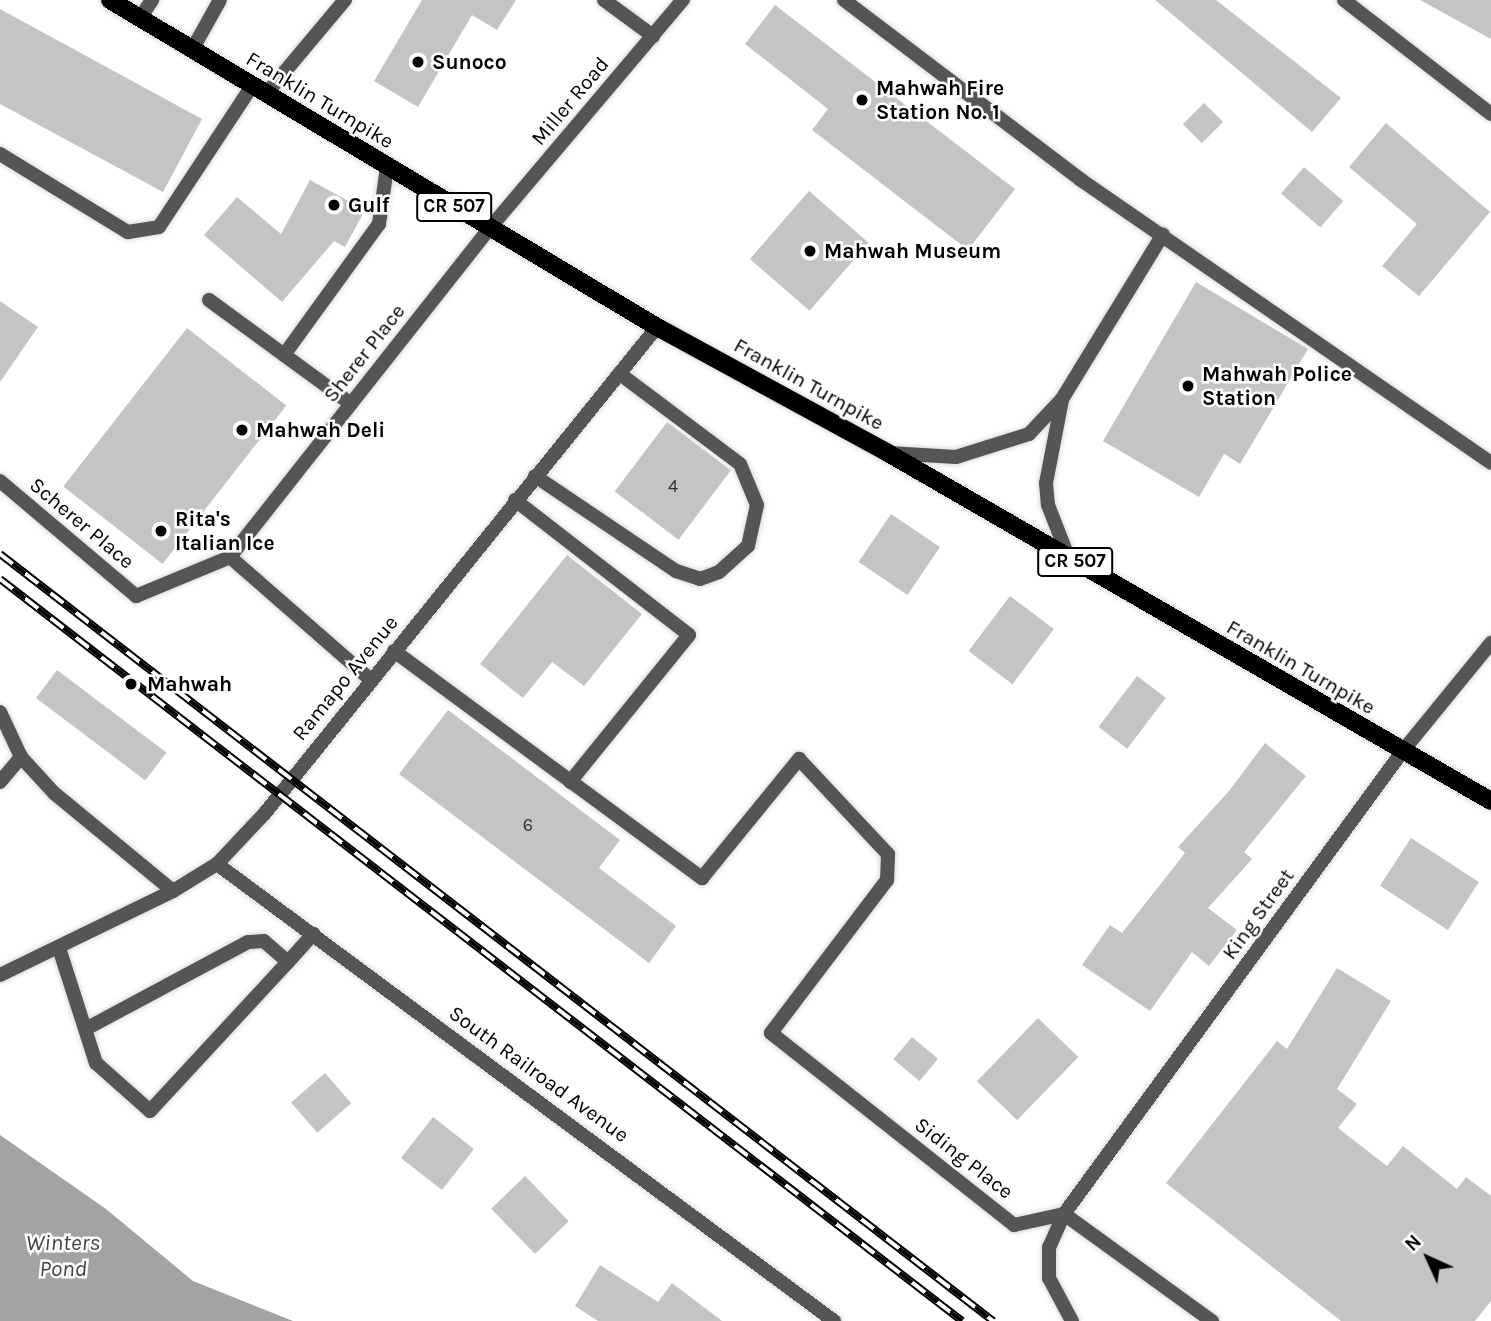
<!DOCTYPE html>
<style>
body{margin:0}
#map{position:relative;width:1491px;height:1321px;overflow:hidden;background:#fff;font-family:Karla,sans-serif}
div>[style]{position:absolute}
.water>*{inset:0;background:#a3a3a3}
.building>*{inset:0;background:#c4c4c4;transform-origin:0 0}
.roads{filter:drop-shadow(0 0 2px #dbdbdb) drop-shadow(0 0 2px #dbdbdb)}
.service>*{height:14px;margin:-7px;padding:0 7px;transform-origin:7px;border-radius:7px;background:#555}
.minor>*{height:14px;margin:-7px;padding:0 7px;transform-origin:7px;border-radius:7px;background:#555}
.tertiary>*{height:14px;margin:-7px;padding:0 7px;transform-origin:7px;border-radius:7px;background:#555}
.primary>*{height:18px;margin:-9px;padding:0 9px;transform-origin:9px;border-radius:9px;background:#000}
.rail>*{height:8px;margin-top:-4px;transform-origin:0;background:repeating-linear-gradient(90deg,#fff 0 16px,#000 0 32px);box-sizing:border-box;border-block:2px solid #000}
.dots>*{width:19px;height:19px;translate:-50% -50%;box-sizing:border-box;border:4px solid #fff;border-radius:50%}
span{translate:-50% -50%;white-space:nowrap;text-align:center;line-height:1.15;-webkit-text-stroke:5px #fff;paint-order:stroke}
.number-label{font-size:18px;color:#313131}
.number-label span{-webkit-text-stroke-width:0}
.shield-label span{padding:2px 5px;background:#fff;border:2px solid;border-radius:5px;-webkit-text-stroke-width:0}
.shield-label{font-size:19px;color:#000;font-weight:700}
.poi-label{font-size:21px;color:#000;font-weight:700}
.left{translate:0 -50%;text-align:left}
.street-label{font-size:21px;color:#000}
.water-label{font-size:23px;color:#444;font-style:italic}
.north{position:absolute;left:1393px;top:1223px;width:70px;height:70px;-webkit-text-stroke:5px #fff;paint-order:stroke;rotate:315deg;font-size:19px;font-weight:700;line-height:28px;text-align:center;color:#000}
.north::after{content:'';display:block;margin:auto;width:24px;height:32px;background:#000;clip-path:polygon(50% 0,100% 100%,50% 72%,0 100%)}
</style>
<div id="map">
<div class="water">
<div style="clip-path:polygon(0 1135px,106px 1209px,193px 1281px,293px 1321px,0 1321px)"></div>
</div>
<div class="building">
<div style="clip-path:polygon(422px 0,516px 0,497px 30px,472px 15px,418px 107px,374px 81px)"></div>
<div style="clip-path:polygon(1155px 0,1216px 0,1341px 98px,1312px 132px)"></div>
<div style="clip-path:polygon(1420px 0,1491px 0,1491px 39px)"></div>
<div style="clip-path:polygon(775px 5px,1015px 189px,968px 250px,812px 130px,828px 109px,745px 44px)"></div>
<div style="clip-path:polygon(0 9px,202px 119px,163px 192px,0 104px)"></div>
<div style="left:1204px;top:103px;width:27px;height:30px;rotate:45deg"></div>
<div style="clip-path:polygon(1386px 123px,1490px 212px,1419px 296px,1382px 266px,1417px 224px,1349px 167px)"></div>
<div style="left:1304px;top:167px;width:52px;height:35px;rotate:41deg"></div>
<div style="clip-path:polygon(310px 180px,365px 210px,345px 247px,334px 241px,282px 302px,204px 235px,237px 197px,281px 234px)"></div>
<div style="left:809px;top:191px;width:79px;height:90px;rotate:41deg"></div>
<div style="clip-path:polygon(1196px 282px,1308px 349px,1240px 464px,1224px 454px,1199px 497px,1103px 441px)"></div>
<div style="clip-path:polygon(0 301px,38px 327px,0 382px)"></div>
<div style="left:187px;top:328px;width:126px;height:201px;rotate:38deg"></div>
<div style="left:667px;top:422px;width:80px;height:87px;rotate:37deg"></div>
<div style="left:891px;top:514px;width:59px;height:58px;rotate:34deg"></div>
<div style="clip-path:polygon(567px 555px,642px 614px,584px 686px,552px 662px,523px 698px,480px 664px)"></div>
<div style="left:1010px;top:596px;width:55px;height:69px;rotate:37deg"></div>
<div style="left:57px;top:670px;width:137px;height:35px;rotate:37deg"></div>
<div style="left:1137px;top:676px;width:36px;height:64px;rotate:37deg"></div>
<div style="clip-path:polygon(448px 710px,620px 840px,599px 868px,676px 926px,649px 963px,399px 774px)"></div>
<div style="clip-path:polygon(1265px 743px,1306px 776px,1244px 852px,1252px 859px,1208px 908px,1237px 930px,1209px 966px,1192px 952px,1150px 1011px,1082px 965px,1110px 925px,1122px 933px,1185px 853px,1178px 847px,1229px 791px)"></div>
<div style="left:1411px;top:838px;width:81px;height:57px;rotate:33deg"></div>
<div style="clip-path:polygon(1337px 968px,1391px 1001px,1337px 1089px,1357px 1104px,1338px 1128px,1387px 1166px,1403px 1146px,1457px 1189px,1466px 1177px,1491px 1196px,1491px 1301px,1475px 1321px,1341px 1321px,1166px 1183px,1277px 1041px,1287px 1049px)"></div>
<div style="left:1038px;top:1018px;width:56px;height:88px;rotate:44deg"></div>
<div style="left:912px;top:1037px;width:34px;height:29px;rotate:40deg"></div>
<div style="left:325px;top:1073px;width:40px;height:45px;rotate:49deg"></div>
<div style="left:433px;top:1117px;width:52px;height:52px;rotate:38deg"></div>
<div style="left:525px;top:1176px;width:63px;height:47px;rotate:46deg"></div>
<div style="clip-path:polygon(600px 1265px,658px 1302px,672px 1283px,722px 1321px,598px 1321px,575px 1306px)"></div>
</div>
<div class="roads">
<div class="service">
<div style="left:604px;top:0;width:61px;rotate:36.3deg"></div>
<div style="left:844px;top:0;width:298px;rotate:37.2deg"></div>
<div style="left:1081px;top:180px;width:498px;rotate:34.6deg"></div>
<div style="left:140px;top:18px;width:22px;rotate:-56deg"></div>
<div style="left:192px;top:50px;width:57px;rotate:-60.8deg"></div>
<div style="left:266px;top:94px;width:123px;rotate:-50deg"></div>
<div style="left:0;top:154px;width:150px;rotate:31.4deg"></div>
<div style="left:128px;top:232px;width:31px;rotate:-9deg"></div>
<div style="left:159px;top:227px;width:169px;rotate:-56.6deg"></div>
<div style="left:209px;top:300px;width:176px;rotate:36.2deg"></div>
<div style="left:284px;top:355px;width:162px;rotate:-54.1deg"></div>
<div style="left:379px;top:224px;width:58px;rotate:-82deg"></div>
<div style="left:1062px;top:400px;width:85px;rotate:100.9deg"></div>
<div style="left:1046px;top:483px;width:22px;rotate:85deg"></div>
<div style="left:1048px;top:505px;width:58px;rotate:68.7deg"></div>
<div style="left:889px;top:453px;width:67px;rotate:3.4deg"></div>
<div style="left:956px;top:457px;width:77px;rotate:-17.5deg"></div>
<div style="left:1029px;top:434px;width:48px;rotate:-46.7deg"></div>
<div style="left:1062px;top:399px;width:193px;rotate:-58.5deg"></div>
<div style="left:535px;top:476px;width:170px;rotate:34deg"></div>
<div style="left:676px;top:571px;width:25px;rotate:18deg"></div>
<div style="left:700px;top:579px;width:20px;rotate:-20deg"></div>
<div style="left:719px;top:572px;width:39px;rotate:-42deg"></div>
<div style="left:748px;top:546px;width:42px;rotate:-77.6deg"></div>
<div style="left:757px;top:505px;width:44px;rotate:-112.5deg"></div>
<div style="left:740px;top:464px;width:151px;rotate:-143.1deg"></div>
<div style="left:0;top:481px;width:178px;rotate:40.2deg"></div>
<div style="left:515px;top:500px;width:220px;rotate:37.8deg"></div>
<div style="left:689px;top:635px;width:189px;rotate:129deg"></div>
<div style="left:394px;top:651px;width:383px;rotate:36.4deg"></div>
<div style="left:702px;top:878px;width:154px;rotate:-50.8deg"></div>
<div style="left:799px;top:759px;width:130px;rotate:46.9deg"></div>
<div style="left:888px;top:854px;width:26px;rotate:92deg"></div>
<div style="left:887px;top:880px;width:192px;rotate:127.2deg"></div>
<div style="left:771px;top:1033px;width:310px;rotate:38.3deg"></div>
<div style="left:1014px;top:1225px;width:51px;rotate:-12.4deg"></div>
<div style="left:1064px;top:1214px;width:183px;rotate:35.9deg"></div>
<div style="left:59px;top:948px;width:121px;rotate:72.2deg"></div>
<div style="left:96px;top:1063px;width:72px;rotate:41.6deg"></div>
<div style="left:150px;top:1111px;width:203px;rotate:-47.2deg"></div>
<div style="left:288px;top:962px;width:32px;rotate:-139deg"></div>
<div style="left:264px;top:941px;width:16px;rotate:176deg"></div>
<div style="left:248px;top:942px;width:184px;rotate:151.8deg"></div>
<div style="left:288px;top:962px;width:38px;rotate:-48deg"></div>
<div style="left:1064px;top:1214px;width:36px;rotate:114deg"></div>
<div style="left:1049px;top:1247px;width:31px;rotate:90deg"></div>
<div style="left:1049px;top:1278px;width:49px;rotate:61.9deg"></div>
</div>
<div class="minor">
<div style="left:1344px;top:0;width:186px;rotate:37.8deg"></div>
<div style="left:230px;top:557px;width:187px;rotate:41.1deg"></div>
<div style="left:136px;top:596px;width:102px;rotate:-22.5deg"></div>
<div style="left:230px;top:557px;width:419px;rotate:-51.7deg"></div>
<div style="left:0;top:712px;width:50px;rotate:65deg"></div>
<div style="left:21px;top:757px;width:49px;rotate:47.5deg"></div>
<div style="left:54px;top:793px;width:154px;rotate:39.5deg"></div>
<div style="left:0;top:782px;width:33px;rotate:-50deg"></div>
<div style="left:217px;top:864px;width:768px;rotate:36.53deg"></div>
<div style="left:1064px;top:1214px;width:572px;rotate:-53.81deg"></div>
<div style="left:1402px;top:752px;width:141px;rotate:-50.8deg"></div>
</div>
<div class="tertiary">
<div style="left:490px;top:228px;width:299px;rotate:-49.8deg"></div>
<div style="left:0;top:975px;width:192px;rotate:-25.9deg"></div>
<div style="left:173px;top:891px;width:52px;rotate:-31.5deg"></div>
<div style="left:217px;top:864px;width:70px;rotate:-46.7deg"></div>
<div style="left:265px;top:813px;width:624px;rotate:-51.11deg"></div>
</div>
<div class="primary">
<div style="left:110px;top:0;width:637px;rotate:30.87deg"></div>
<div style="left:657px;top:327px;width:263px;rotate:28.6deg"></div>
<div style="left:888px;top:453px;width:696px;rotate:29.99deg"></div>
</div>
</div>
<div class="rail">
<div style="left:0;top:554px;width:1255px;rotate:37.68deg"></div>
<div style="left:0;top:579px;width:1215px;rotate:37.64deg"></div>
</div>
<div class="dots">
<div style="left:418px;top:62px;background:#000"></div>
<div style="left:862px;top:100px;background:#000"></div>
<div style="left:334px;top:205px;background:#000"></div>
<div style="left:810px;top:251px;background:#000"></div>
<div style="left:1188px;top:386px;background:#000"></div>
<div style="left:242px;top:430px;background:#000"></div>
<div style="left:161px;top:531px;background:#000"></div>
<div style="left:131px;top:684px;background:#000"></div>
</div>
<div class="number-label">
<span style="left:673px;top:486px">4</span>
<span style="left:528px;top:825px">6</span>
</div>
<div class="shield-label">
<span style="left:454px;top:207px">CR 507</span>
<span style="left:1075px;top:562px">CR 507</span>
</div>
<div class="poi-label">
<span class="left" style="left:432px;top:62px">Sunoco</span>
<span class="left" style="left:876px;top:100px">Mahwah Fire<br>Station No. 1</span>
<span class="left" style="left:348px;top:205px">Gulf</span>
<span class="left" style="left:824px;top:251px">Mahwah Museum</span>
<span class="left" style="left:1202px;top:386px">Mahwah Police<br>Station</span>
<span class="left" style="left:256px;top:430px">Mahwah Deli</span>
<span class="left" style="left:175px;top:531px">Rita's<br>Italian Ice</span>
<span class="left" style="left:147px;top:684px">Mahwah</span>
</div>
<div class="street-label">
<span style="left:320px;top:100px;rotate:31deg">Franklin Turnpike</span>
<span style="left:570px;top:101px;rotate:-50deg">Miller Road</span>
<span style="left:364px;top:353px;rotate:-52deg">Sherer Place</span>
<span style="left:809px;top:384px;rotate:29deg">Franklin Turnpike</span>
<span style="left:82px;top:523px;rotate:40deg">Scherer Place</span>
<span style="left:1301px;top:667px;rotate:30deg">Franklin Turnpike</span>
<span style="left:345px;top:678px;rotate:-51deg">Ramapo Avenue</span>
<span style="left:1258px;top:914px;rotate:-54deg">King Street</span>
<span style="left:539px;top:1074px;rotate:36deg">South Railroad Avenue</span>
<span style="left:964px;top:1158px;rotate:38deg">Siding Place</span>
</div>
<div class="water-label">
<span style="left:63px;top:1256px">Winters<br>Pond</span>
</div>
<div class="north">N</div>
</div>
